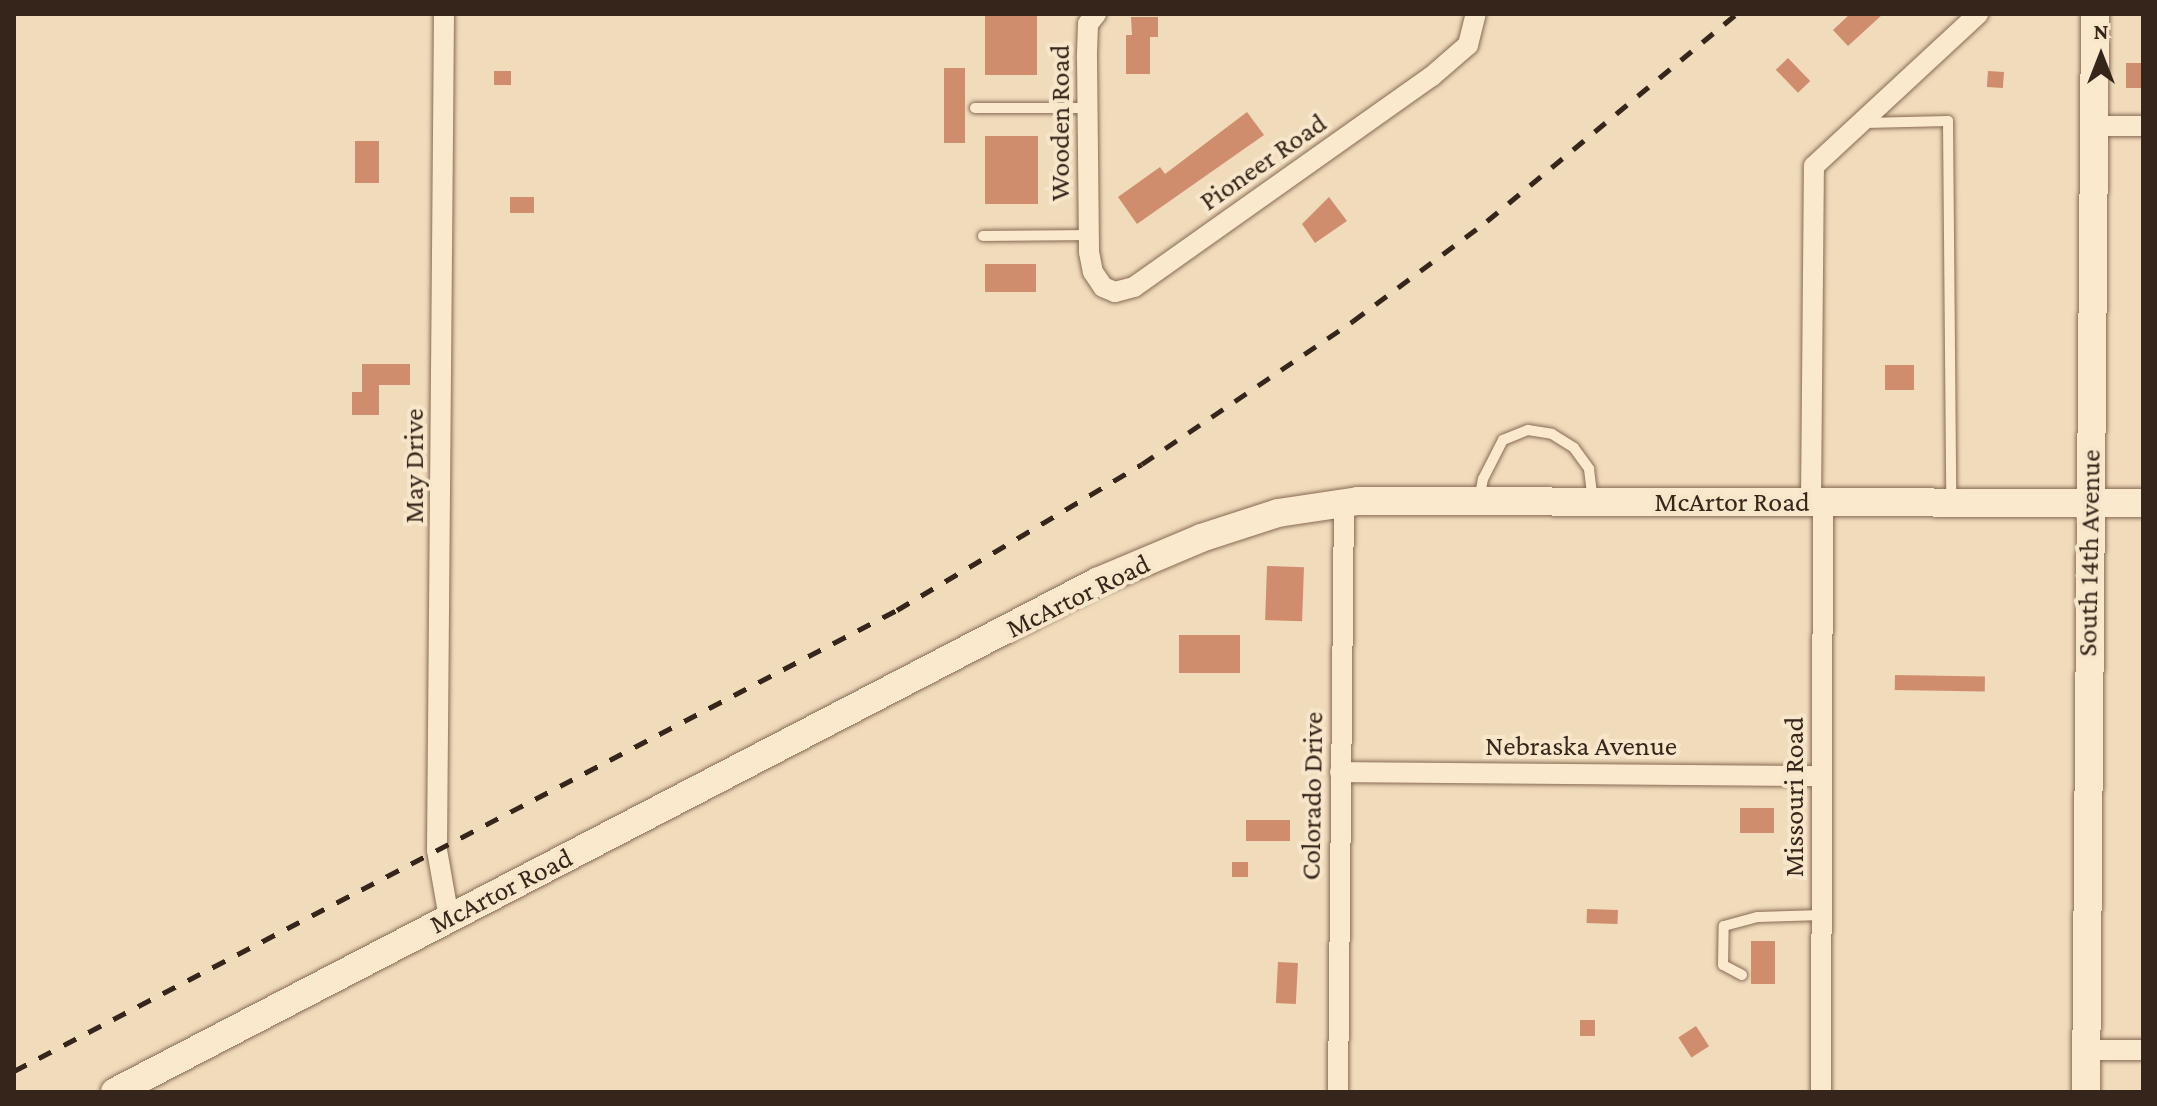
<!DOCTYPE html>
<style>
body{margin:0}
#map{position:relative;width:2157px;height:1106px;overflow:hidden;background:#f0dbbb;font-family:"Crimson Pro",serif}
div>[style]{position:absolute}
.building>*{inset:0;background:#d08d6e;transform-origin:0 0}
.roads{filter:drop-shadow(0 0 2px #876a54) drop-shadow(0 0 2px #876a54)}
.service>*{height:10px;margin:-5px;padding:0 5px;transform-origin:5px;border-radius:5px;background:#fbe9ce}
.minor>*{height:20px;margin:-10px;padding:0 10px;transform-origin:10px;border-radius:10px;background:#fbe9ce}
.secondary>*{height:28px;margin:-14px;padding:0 14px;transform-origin:14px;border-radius:14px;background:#fbe9ce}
.rail>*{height:5px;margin-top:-2.5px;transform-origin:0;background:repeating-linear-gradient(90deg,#35251a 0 14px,transparent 0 28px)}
span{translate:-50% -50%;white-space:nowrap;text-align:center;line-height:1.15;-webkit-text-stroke:8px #f7e6ca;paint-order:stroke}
.street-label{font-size:28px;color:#35251a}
.frame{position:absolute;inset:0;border:16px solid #35251a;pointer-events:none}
.north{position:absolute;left:2061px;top:16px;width:80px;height:80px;-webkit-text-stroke:6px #f7e6ca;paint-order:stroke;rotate:0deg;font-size:22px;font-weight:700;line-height:32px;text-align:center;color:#35251a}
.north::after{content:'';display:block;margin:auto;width:28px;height:36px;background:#35251a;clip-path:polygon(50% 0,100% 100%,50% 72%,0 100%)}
</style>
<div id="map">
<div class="building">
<div style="left:985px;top:14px;width:52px;height:61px"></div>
<div style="clip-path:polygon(1850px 14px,1883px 14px,1848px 46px,1833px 30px)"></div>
<div style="clip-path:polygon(1131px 17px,1158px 17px,1158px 37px,1150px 37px,1150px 74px,1126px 74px,1126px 35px,1132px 35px)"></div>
<div style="left:1788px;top:58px;width:32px;height:17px;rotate:46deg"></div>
<div style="left:2126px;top:63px;width:17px;height:25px"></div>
<div style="left:944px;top:68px;width:21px;height:75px"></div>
<div style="left:494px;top:71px;width:17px;height:14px"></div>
<div style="left:1988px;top:71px;width:16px;height:16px;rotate:4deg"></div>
<div style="clip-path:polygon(1247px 112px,1264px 135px,1137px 224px,1118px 197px,1160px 167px,1165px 174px)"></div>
<div style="left:985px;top:136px;width:53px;height:68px"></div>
<div style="left:355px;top:141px;width:24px;height:42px"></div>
<div style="left:510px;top:197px;width:24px;height:16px"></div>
<div style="clip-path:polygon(1329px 197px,1347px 221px,1315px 243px,1302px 224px)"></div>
<div style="left:1036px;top:264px;width:28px;height:51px;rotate:90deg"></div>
<div style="clip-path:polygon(362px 364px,410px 364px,410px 385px,379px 385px,379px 415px,352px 415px,352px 392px,362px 392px)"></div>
<div style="left:1885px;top:365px;width:29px;height:25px"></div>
<div style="left:1267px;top:566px;width:37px;height:54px;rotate:2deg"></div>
<div style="left:1179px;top:635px;width:61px;height:38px"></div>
<div style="left:1895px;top:675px;width:90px;height:15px;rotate:1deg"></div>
<div style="left:1740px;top:808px;width:34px;height:25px"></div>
<div style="left:1246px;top:820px;width:44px;height:21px"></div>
<div style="left:1232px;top:862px;width:16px;height:15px"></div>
<div style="left:1587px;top:909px;width:31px;height:14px;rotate:2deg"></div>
<div style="left:1751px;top:941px;width:24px;height:43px"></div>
<div style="left:1278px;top:962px;width:20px;height:41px;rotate:3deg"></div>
<div style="left:1580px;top:1020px;width:15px;height:16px"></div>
<div style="left:1696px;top:1026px;width:24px;height:21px;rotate:57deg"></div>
</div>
<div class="roads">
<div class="service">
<div style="left:975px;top:108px;width:112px"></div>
<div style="left:1865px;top:123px;width:83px;rotate:-1.4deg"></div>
<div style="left:1948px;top:121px;width:381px;rotate:89.5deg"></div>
<div style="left:983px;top:236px;width:106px;rotate:-0.5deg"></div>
<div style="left:1479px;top:501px;width:22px;rotate:-80deg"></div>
<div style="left:1483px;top:479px;width:44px;rotate:-62.9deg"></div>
<div style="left:1503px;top:440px;width:27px;rotate:-22deg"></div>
<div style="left:1528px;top:430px;width:24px;rotate:9deg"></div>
<div style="left:1552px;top:434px;width:26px;rotate:32deg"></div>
<div style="left:1574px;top:448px;width:26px;rotate:54deg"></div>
<div style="left:1589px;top:469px;width:31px;rotate:83deg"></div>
<div style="left:1742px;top:975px;width:21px;rotate:-152deg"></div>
<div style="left:1723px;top:965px;width:39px;rotate:-89deg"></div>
<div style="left:1724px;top:926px;width:35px;rotate:-15deg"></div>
<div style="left:1758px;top:917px;width:64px;rotate:-1.8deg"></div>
</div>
<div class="minor">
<div style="left:444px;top:14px;width:836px;rotate:90.48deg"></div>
<div style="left:437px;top:850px;width:69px;rotate:80deg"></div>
<div style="left:1096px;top:14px;width:13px;rotate:129deg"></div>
<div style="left:1088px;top:24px;width:34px;rotate:92deg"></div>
<div style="left:1087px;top:58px;width:194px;rotate:89.4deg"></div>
<div style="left:1089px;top:252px;width:20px;rotate:79deg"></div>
<div style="left:1093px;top:272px;width:18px;rotate:56deg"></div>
<div style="left:1103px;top:287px;width:13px;rotate:23deg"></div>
<div style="left:1115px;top:292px;width:20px;rotate:-15deg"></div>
<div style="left:1134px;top:287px;width:364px;rotate:-35.3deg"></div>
<div style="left:1431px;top:77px;width:49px;rotate:-40.9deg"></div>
<div style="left:1468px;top:45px;width:32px;rotate:-76deg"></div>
<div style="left:2093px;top:126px;width:50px"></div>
<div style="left:1811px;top:502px;width:336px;rotate:-89.5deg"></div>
<div style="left:1814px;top:166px;width:224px;rotate:-42.8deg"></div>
<div style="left:1340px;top:772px;width:482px;rotate:0.5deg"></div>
<div style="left:2086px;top:1050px;width:57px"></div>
<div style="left:1338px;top:1092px;width:590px;rotate:-89.42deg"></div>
<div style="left:1821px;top:1092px;width:590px;rotate:-89.81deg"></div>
</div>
<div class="secondary">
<div style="left:115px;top:1092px;width:1107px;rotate:-27.45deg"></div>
<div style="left:1097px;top:582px;width:113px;rotate:-22.9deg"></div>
<div style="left:1201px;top:538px;width:81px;rotate:-18deg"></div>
<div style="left:1278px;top:513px;width:81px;rotate:-8.5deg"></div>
<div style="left:1358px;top:501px;width:785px;rotate:0.15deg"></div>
<div style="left:2086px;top:1092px;width:1078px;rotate:-89.52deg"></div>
</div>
</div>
<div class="rail">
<div style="left:14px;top:1071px;width:996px;rotate:-27.57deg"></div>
<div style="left:897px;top:610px;width:285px;rotate:-30.8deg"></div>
<div style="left:1142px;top:464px;width:255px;rotate:-34.1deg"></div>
<div style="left:1353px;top:321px;width:167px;rotate:-36.7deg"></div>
<div style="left:1487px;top:221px;width:324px;rotate:-39.7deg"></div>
</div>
<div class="street-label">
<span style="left:1060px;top:123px;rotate:-90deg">Wooden Road</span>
<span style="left:1263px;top:162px;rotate:-35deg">Pioneer Road</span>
<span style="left:414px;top:466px;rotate:-90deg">May Drive</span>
<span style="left:1732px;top:502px">McArtor Road</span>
<span style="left:2089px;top:553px;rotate:-89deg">South 14th Avenue</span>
<span style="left:1078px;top:596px;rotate:-26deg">McArtor Road</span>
<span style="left:1581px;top:746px">Nebraska Avenue</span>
<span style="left:1312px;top:796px;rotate:-89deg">Colorado Drive</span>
<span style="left:1794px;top:797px;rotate:-90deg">Missouri Road</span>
<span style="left:501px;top:891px;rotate:-27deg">McArtor Road</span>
</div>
<div class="frame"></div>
<div class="north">N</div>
</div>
